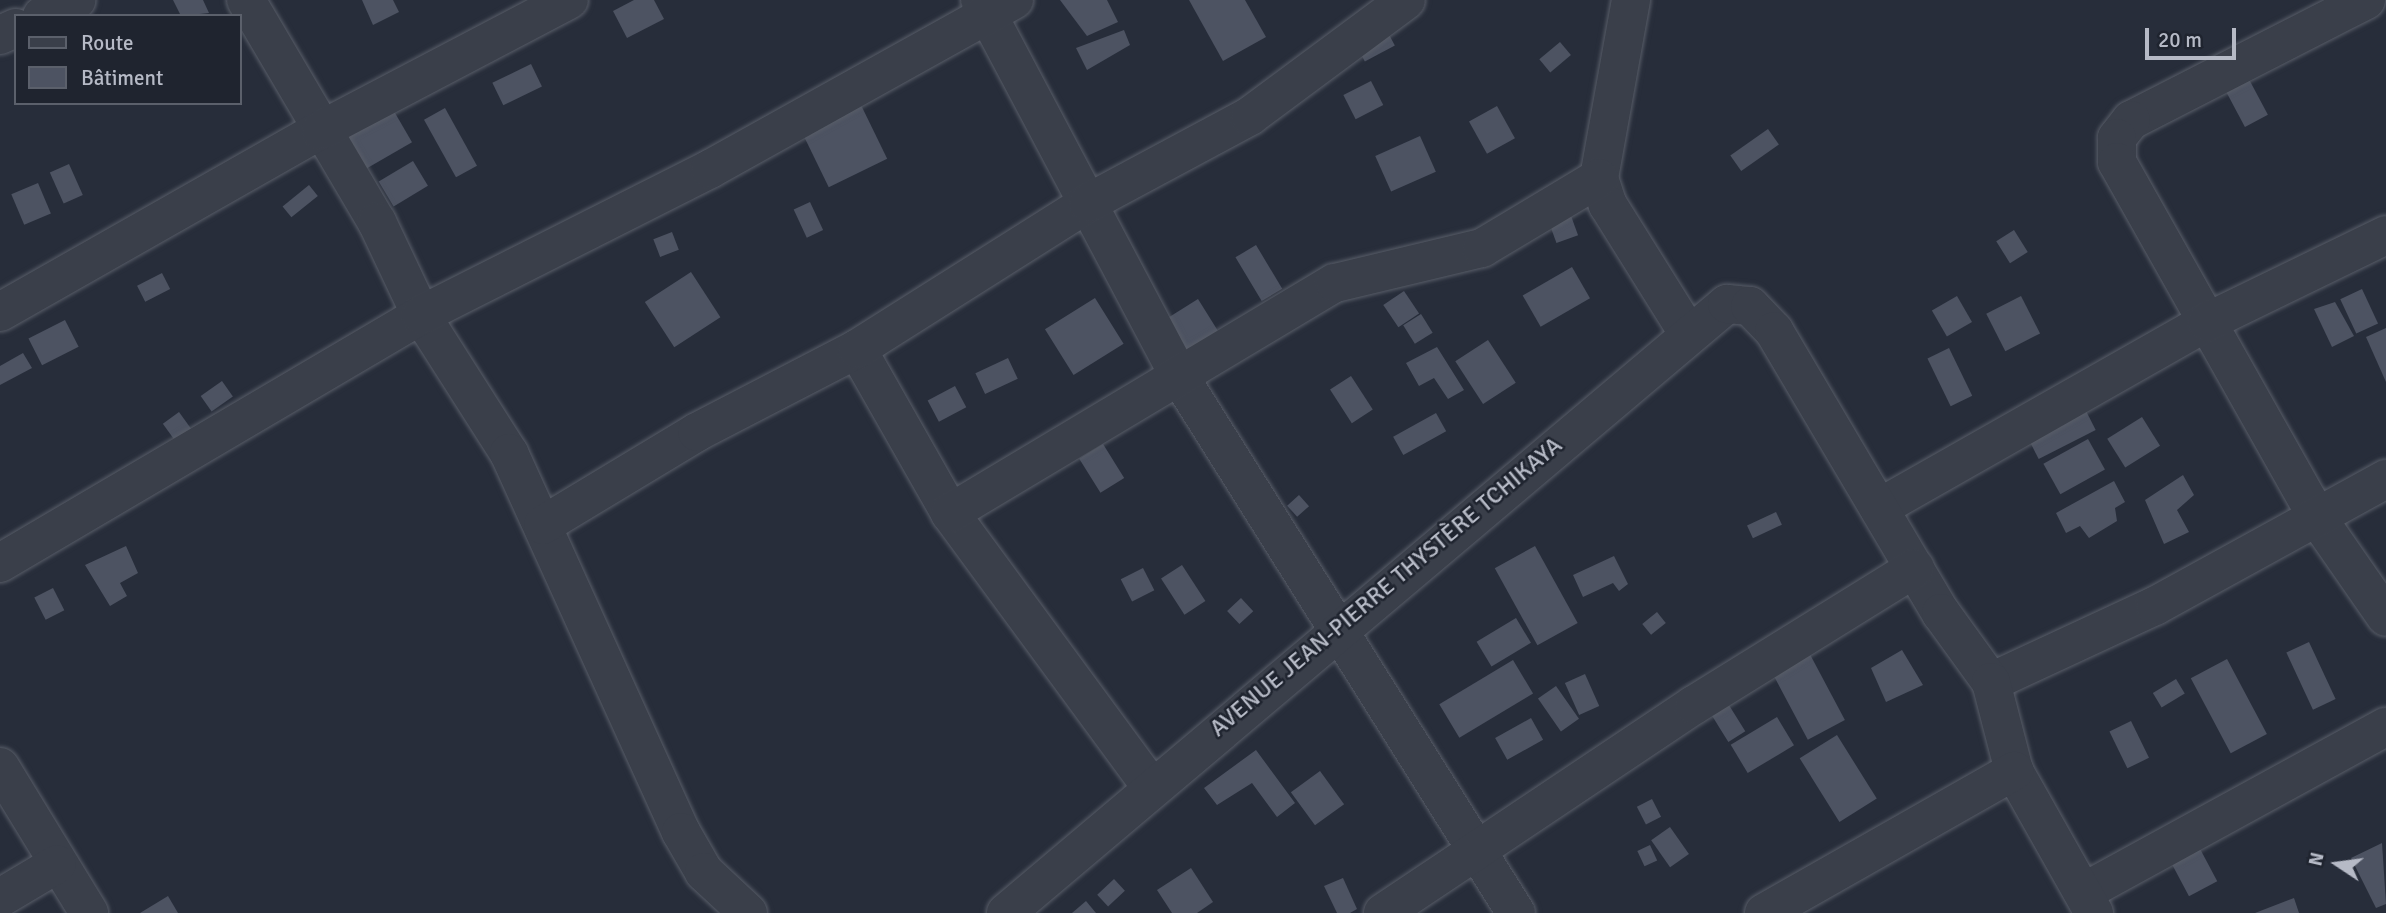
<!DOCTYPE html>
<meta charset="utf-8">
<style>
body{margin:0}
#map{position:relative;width:2386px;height:913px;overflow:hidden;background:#272d3a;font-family:Signika,sans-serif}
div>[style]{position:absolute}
.building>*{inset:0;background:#4d5362;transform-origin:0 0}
.roads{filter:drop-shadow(0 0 2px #585d68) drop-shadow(0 0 2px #585d68)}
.minor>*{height:38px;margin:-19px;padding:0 19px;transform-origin:19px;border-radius:19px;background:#3a3f4a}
span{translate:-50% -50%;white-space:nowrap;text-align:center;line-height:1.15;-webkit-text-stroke:5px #1f242f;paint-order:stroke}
.street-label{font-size:24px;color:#b6bac6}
.legend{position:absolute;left:14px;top:14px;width:228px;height:91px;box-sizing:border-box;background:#1f242f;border:2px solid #5b606b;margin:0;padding:9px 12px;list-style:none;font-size:21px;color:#b6bac6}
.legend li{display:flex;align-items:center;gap:14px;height:35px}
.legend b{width:35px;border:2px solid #5b606b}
.north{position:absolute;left:2302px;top:829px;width:70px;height:70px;-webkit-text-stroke:5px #1f242f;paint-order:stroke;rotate:283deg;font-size:19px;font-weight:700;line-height:28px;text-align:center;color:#b6bac6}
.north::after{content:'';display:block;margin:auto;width:24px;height:32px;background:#b6bac6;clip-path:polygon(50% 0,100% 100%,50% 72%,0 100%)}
.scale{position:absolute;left:2145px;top:28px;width:91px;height:32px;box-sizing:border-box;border:4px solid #b6bac6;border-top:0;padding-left:9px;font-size:21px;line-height:24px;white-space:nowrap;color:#b6bac6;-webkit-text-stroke:5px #1f242f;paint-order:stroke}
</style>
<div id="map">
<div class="building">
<div style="clip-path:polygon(173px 0,203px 0,209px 13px,181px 16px)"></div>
<div style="clip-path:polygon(362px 0,393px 0,399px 12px,373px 25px)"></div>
<div style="clip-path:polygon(634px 0,654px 0,664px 19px,627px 38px,613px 11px)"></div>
<div style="clip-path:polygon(1060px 0,1107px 0,1118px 22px,1087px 36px)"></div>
<div style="clip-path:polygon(1189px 0,1245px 0,1266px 37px,1223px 61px)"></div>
<div style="left:1385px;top:27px;width:21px;height:34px;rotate:62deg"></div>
<div style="clip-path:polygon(1124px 30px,1130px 45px,1087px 70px,1076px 48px)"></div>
<div style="left:1560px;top:42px;width:17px;height:27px;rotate:50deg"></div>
<div style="left:531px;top:64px;width:25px;height:43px;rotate:64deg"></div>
<div style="left:2243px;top:68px;width:53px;height:26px;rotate:62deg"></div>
<div style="left:1371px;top:81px;width:27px;height:31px;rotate:63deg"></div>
<div style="left:860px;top:103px;width:62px;height:65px;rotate:64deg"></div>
<div style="left:391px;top:106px;width:42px;height:54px;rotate:60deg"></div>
<div style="left:1497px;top:106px;width:37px;height:32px;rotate:61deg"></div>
<div style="left:445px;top:108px;width:66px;height:24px;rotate:61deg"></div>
<div style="left:1768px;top:129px;width:19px;height:46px;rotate:55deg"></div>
<div style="left:1420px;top:136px;width:39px;height:49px;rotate:66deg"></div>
<div style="left:413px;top:161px;width:29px;height:40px;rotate:59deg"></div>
<div style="left:69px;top:164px;width:34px;height:21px;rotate:66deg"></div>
<div style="left:38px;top:183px;width:33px;height:29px;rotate:67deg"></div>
<div style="left:309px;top:185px;width:14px;height:34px;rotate:51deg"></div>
<div style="left:1562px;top:191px;width:47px;height:23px;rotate:70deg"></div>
<div style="left:810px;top:202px;width:31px;height:18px;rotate:65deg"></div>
<div style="left:2014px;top:230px;width:26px;height:21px;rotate:58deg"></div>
<div style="left:672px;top:232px;width:19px;height:20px;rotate:69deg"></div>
<div style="left:1256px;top:245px;width:51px;height:24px;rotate:59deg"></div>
<div style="left:1572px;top:267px;width:36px;height:57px;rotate:60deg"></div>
<div style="left:691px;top:272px;width:54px;height:55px;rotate:57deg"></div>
<div style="left:162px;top:273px;width:18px;height:28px;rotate:63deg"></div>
<div style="left:2362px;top:289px;width:38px;height:24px;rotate:65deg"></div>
<div style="left:1404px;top:291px;width:27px;height:25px;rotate:56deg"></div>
<div style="left:1957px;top:296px;width:30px;height:29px;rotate:60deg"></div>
<div style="left:2021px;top:296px;width:42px;height:39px;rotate:63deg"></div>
<div style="left:1095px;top:298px;width:54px;height:59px;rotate:58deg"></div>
<div style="left:1198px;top:299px;width:38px;height:39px;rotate:58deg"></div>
<div style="clip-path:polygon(2335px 302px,2354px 336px,2332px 347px,2314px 309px)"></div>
<div style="left:1421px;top:314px;width:22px;height:21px;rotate:58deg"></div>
<div style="left:65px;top:320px;width:30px;height:41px;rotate:63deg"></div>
<div style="clip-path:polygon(2386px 328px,2386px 382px,2366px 337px)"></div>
<div style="left:1488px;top:340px;width:51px;height:39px;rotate:57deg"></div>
<div style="clip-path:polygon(1437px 347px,1464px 390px,1448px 399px,1434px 378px,1419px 386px,1406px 363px)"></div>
<div style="left:1949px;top:348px;width:53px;height:24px;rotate:64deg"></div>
<div style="clip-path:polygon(23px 353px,32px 368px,0 385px,0 366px)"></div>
<div style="left:1008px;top:358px;width:23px;height:36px;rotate:65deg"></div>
<div style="left:1351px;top:376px;width:40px;height:25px;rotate:57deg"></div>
<div style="left:222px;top:381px;width:19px;height:26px;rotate:55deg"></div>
<div style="left:955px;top:386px;width:24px;height:31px;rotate:62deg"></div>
<div style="left:2083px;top:405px;width:28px;height:64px;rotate:63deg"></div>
<div style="left:179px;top:412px;width:24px;height:20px;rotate:54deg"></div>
<div style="left:1436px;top:413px;width:21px;height:49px;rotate:61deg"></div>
<div style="left:2142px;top:417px;width:34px;height:41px;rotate:58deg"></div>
<div style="left:2088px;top:439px;width:35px;height:51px;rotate:61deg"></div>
<div style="left:1103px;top:444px;width:40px;height:28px;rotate:58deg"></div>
<div style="clip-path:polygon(2183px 475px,2194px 495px,2177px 510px,2189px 532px,2164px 544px,2145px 500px)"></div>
<div style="clip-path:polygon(2114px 481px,2125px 502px,2115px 508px,2117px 521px,2089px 538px,2080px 526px,2066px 533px,2056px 513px)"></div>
<div style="left:1299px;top:495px;width:15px;height:16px;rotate:48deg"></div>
<div style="left:1776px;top:512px;width:14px;height:32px;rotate:65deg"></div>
<div style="clip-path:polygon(126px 546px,138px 573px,120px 583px,127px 596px,110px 606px,85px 565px)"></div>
<div style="left:1535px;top:546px;width:88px;height:46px;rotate:61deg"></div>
<div style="clip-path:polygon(1614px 556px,1628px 584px,1619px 591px,1613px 583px,1583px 597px,1573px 575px)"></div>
<div style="left:1182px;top:565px;width:43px;height:25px;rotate:57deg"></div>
<div style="left:1143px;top:568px;width:25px;height:25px;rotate:63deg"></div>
<div style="left:53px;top:588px;width:25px;height:21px;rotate:63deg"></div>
<div style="left:1241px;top:598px;width:18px;height:19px;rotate:47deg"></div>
<div style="left:1657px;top:612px;width:14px;height:19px;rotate:51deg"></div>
<div style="left:1516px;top:618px;width:29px;height:46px;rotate:59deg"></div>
<div style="left:2309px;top:642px;width:63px;height:25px;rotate:65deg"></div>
<div style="left:1805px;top:645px;width:85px;height:42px;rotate:62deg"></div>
<div style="clip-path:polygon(1902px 650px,1923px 685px,1886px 702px,1871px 668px)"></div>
<div style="left:2227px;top:659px;width:85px;height:41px;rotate:62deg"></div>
<div style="left:1513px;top:660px;width:39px;height:86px;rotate:59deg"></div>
<div style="left:1585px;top:674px;width:35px;height:22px;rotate:66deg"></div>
<div style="left:2176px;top:679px;width:17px;height:27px;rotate:59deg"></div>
<div style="left:1556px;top:686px;width:40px;height:22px;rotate:55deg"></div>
<div style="left:1722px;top:694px;width:44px;height:20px;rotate:58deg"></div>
<div style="left:1777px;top:717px;width:33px;height:54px;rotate:59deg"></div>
<div style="left:1531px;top:718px;width:25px;height:41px;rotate:61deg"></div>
<div style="left:2131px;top:721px;width:41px;height:24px;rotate:64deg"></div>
<div style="left:1837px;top:735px;width:75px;height:44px;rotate:58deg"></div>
<div style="clip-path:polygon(1256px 750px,1295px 803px,1277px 817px,1252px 783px,1217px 805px,1204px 788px)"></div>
<div style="left:1320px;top:771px;width:41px;height:36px;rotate:54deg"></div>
<div style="left:1652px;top:799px;width:20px;height:17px;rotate:63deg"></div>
<div style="left:1670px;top:827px;width:33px;height:23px;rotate:55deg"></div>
<div style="clip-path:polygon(2382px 843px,2386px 904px,2376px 908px,2351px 858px)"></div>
<div style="left:1650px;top:845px;width:17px;height:14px;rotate:65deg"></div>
<div style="left:2198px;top:845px;width:41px;height:32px;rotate:62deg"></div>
<div style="clip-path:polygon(1191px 868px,1213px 902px,1197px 913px,1172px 913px,1157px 890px)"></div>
<div style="clip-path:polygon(1343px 878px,1357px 909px,1350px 913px,1337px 913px,1324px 886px)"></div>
<div style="left:1114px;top:879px;width:16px;height:23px;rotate:47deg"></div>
<div style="clip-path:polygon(168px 896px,178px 913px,140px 913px)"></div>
<div style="clip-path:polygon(2294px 898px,2299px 913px,2255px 913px)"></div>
<div style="clip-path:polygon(1086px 901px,1096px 913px,1072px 913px)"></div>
</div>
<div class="roads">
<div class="minor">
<div style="left:246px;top:0;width:258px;rotate:59.5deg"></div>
<div style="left:377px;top:222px;width:103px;rotate:64.7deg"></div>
<div style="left:421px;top:315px;width:164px;rotate:57.5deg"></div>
<div style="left:509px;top:453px;width:416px;rotate:65.6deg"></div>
<div style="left:681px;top:832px;width:46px;rotate:60.1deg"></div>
<div style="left:704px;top:872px;width:60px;rotate:43deg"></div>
<div style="left:980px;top:0;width:425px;rotate:62.1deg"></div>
<div style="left:1179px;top:376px;width:634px;rotate:57.89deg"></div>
<div style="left:1631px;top:0;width:181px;rotate:100.2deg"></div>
<div style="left:1599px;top:178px;width:28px;rotate:72deg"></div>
<div style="left:1608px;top:205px;width:151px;rotate:58deg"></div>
<div style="left:2366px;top:0;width:264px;rotate:152.9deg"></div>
<div style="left:2131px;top:120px;width:23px;rotate:128deg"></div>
<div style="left:2117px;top:138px;width:24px;rotate:90deg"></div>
<div style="left:2117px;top:162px;width:410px;rotate:60.6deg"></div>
<div style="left:2318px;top:519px;width:119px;rotate:55.2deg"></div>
<div style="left:42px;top:16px;width:38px;rotate:-25deg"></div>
<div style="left:0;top:35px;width:17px;rotate:-24deg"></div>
<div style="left:0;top:312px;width:369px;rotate:-29.6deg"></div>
<div style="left:321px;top:130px;width:280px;rotate:-27.7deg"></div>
<div style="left:857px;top:349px;width:189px;rotate:60.4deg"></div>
<div style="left:950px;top:513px;width:340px;rotate:53.7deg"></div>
<div style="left:1879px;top:508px;width:377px;rotate:-29.6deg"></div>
<div style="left:2207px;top:322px;width:199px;rotate:-25.9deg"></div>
<div style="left:950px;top:513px;width:448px;rotate:-30.9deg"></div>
<div style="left:1335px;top:283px;width:151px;rotate:-13.4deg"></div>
<div style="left:1482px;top:248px;width:136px;rotate:-30.9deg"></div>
<div style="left:543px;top:525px;width:180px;rotate:-31.1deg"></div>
<div style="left:697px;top:432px;width:180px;rotate:-27.4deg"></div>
<div style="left:857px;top:349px;width:273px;rotate:-32.3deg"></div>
<div style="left:1088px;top:203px;width:184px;rotate:-28.2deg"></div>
<div style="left:1250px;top:116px;width:194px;rotate:-36.6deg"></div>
<div style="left:0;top:563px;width:489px;rotate:-30.5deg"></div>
<div style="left:421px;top:315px;width:324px;rotate:-26.8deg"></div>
<div style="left:710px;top:169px;width:348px;rotate:-29.1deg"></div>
<div style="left:1991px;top:682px;width:181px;rotate:-24.9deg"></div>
<div style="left:2155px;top:606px;width:264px;rotate:-28.8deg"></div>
<div style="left:0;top:767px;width:171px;rotate:58.6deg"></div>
<div style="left:2084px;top:892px;width:344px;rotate:-28.7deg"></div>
<div style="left:0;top:898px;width:66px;rotate:-30.8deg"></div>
<div style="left:1006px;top:913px;width:944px;rotate:-40.19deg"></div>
<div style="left:1727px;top:304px;width:23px;rotate:5deg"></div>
<div style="left:1750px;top:306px;width:35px;rotate:46deg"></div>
<div style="left:1774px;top:331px;width:328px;rotate:59.4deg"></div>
<div style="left:1941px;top:613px;width:85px;rotate:54.1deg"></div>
<div style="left:1991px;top:682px;width:92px;rotate:75.5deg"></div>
<div style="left:2014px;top:771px;width:163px;rotate:60.6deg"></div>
<div style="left:1383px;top:913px;width:374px;rotate:-33.8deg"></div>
<div style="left:1694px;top:705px;width:260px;rotate:-31.8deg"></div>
<div style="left:1764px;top:913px;width:288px;rotate:-29.6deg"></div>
</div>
</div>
<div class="street-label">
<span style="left:1386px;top:587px;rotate:-40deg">AVENUE JEAN-PIERRE THYSTÈRE TCHIKAYA</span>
</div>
<ul class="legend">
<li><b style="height:9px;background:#3a3f4a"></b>Route</li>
<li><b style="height:19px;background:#4d5362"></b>Bâtiment</li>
</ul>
<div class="north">N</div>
<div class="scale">20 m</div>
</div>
